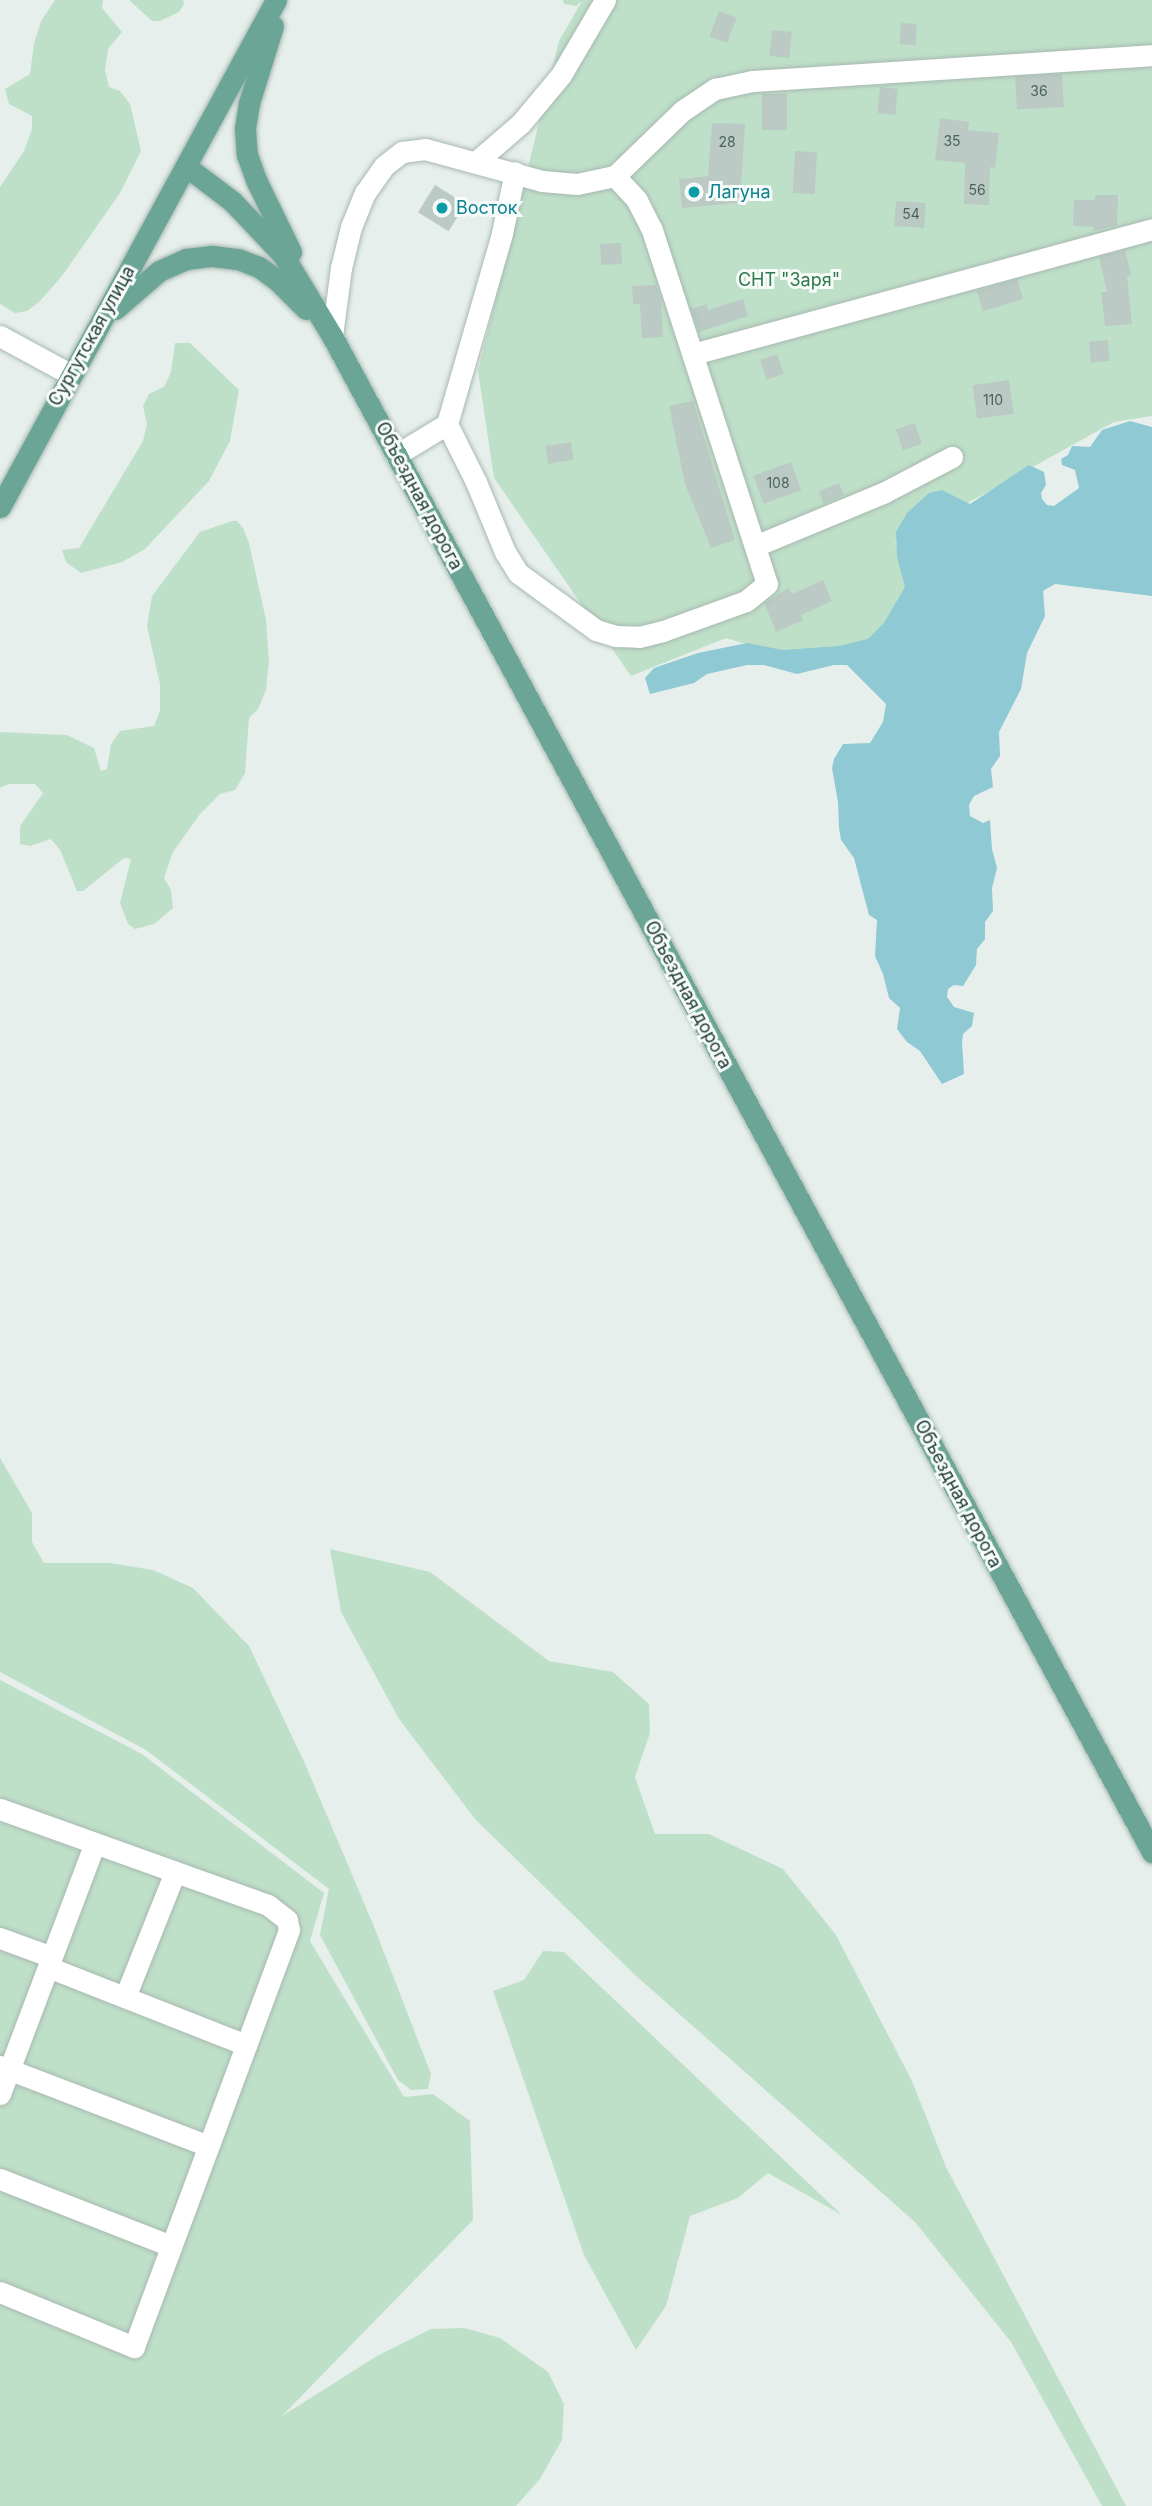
<!DOCTYPE html>
<meta charset="utf-8">
<style>
body{margin:0}
#map{position:relative;width:1152px;height:2506px;overflow:hidden;background:#e6efeb;font-family:Inter,sans-serif}
div>[style]{position:absolute}
.green>*{inset:0;background:#bfe0c8}
.water>*{inset:0;background:#8ec9d4}
.building>*{inset:0;background:#bbcac4;transform-origin:0 0}
.roads{filter:drop-shadow(0 0 2px #a8b8b2) drop-shadow(0 0 2px #a8b8b2)}
.minor>*{height:21px;margin:-10.5px;padding:0 10.5px;transform-origin:10.5px;border-radius:10.5px;background:#fff}
.major>*{height:21px;margin:-10.5px;padding:0 10.5px;transform-origin:10.5px;border-radius:10.5px;background:#6aa596}
.dots>*{width:19px;height:19px;translate:-50% -50%;box-sizing:border-box;border:4px solid #f7fbf9;border-radius:50%}
span{translate:-50% -50%;white-space:nowrap;text-align:center;line-height:1.15;-webkit-text-stroke:6px #f7fbf9;paint-order:stroke}
.number-label{font-size:14px;color:#4a645c}
.number-label span{-webkit-text-stroke-width:0}
.culture-label{font-size:18px;color:#0d838f}
.left{translate:0 -50%;text-align:left}
.park-label{font-size:18px;color:#2d7a4b}
.street-label{font-size:18px;color:#24423a}
</style>
<div id="map">
<div class="green">
<div style="clip-path:polygon(55px 0,103px 0,102px 8px,122px 32px,108px 49px,105px 70px,109px 87px,120px 91px,130px 104px,141px 151px,120px 193px,62px 276px,39px 302px,27px 311px,15px 313px,0 304px,0 187px,24px 151px,32px 129px,32px 116px,9px 104px,5px 89px,30px 74px,34px 44px,41px 21px)"></div>
<div style="clip-path:polygon(129px 0,183px 0,184px 4px,179px 12px,160px 21px,152px 21px)"></div>
<div style="clip-path:polygon(563px 0,1152px 0,1152px 416px,1114px 422px,895px 543px,916px 596px,874px 654px,809px 663px,726px 638px,631px 676px,494px 478px,478px 371px,559px 41px,582px 1px,576px 6px,564px 4px)"></div>
<div style="clip-path:polygon(175px 343px,190px 343px,239px 390px,230px 441px,209px 481px,145px 549px,122px 562px,81px 573px,66px 562px,62px 550px,79px 548px,143px 441px,147px 424px,143px 406px,149px 394px,164px 387px,171px 372px)"></div>
<div style="clip-path:polygon(232px 521px,237px 521px,243px 528px,249px 543px,266px 620px,269px 660px,266px 690px,258px 709px,249px 718px,245px 773px,235px 790px,220px 794px,200px 814px,173px 852px,164px 878px,171px 890px,173px 908px,154px 924px,135px 929px,128px 924px,120px 903px,131px 859px,124px 858px,83px 891px,77px 891px,60px 850px,51px 839px,30px 846px,20px 844px,20px 826px,43px 793px,35px 784px,9px 784px,0 788px,0 732px,67px 735px,94px 748px,101px 771px,107px 769px,111px 744px,120px 731px,154px 726px,160px 711px,160px 684px,147px 626px,152px 596px,200px 532px)"></div>
<div style="clip-path:polygon(0 1458px,32px 1513px,32px 1542px,44px 1563px,110px 1563px,153px 1570px,193px 1588px,249px 1646px,306px 1766px,373px 1924px,431px 2074px,428px 2089px,411px 2090px,398px 2080px,320px 1935px,329px 1889px,146px 1750px,0 1672px)"></div>
<div style="clip-path:polygon(330px 1549px,430px 1572px,549px 1661px,613px 1672px,649px 1704px,650px 1733px,635px 1777px,655px 1834px,709px 1834px,783px 1869px,836px 1935px,912px 2081px,946px 2167px,1126px 2506px,1102px 2506px,1011px 2342px,915px 2222px,635px 1975px,475px 1819px,399px 1719px,341px 1612px)"></div>
<div style="clip-path:polygon(0 1680px,142px 1754px,324px 1893px,310px 1941px,404px 2097px,433px 2094px,470px 2121px,473px 2220px,282px 2416px,377px 2356px,431px 2329px,464px 2328px,500px 2338px,548px 2372px,564px 2404px,562px 2440px,540px 2479px,516px 2506px,0 2506px)"></div>
<div style="clip-path:polygon(543px 1951px,564px 1952px,842px 2215px,768px 2173px,738px 2198px,690px 2216px,666px 2306px,636px 2350px,584px 2255px,493px 1991px,524px 1980px)"></div>
</div>
<div class="water">
<div style="clip-path:polygon(1130px 421px,1152px 427px,1152px 596px,1055px 584px,1043px 591px,1045px 616px,1027px 653px,1021px 689px,999px 732px,1000px 756px,991px 769px,993px 787px,974px 796px,969px 805px,970px 816px,983px 823px,990px 820px,992px 849px,997px 868px,992px 888px,993px 911px,985px 922px,985px 939px,977px 949px,976px 965px,963px 986px,954px 985px,948px 989px,947px 997px,954px 1007px,974px 1013px,972px 1026px,963px 1034px,962px 1042px,964px 1074px,942px 1084px,920px 1051px,907px 1042px,897px 1029px,900px 1008px,889px 998px,883px 974px,875px 956px,877px 920px,869px 915px,854px 858px,841px 840px,839px 828px,838px 802px,832px 768px,834px 759px,843px 744px,870px 743px,883px 722px,886px 704px,847px 665px,834px 665px,797px 674px,764px 665px,747px 665px,707px 674px,694px 683px,650px 694px,645px 678px,654px 668px,698px 653px,747px 643px,783px 650px,839px 646px,868px 639px,884px 623px,905px 587px,897px 557px,896px 532px,907px 513px,929px 493px,942px 490px,970px 504px,1029px 465px,1044px 472px,1046px 485px,1041px 493px,1042px 499px,1047px 505px,1054px 506px,1079px 488px,1075px 470px,1062px 465px,1061px 459px,1068px 455px,1072px 446px,1090px 447px,1102px 430px)"></div>
</div>
<div class="building">
<div style="left:719px;top:11px;width:19px;height:27px;rotate:21deg"></div>
<div style="left:901px;top:23px;width:16px;height:21px;rotate:4deg"></div>
<div style="left:772px;top:30px;width:20px;height:26px;rotate:6deg"></div>
<div style="left:1062px;top:74px;width:33px;height:47px;rotate:87deg"></div>
<div style="left:880px;top:87px;width:18px;height:26px;rotate:6deg"></div>
<div style="left:762px;top:94px;width:25px;height:36px"></div>
<div style="clip-path:polygon(940px 118px,969px 122px,968px 130px,999px 133px,995px 168px,990px 167px,989px 205px,964px 204px,965px 163px,935px 160px)"></div>
<div style="clip-path:polygon(712px 123px,745px 124px,740px 203px,682px 208px,679px 179px,708px 176px)"></div>
<div style="left:795px;top:151px;width:22px;height:42px;rotate:3deg"></div>
<div style="left:435px;top:185px;width:36px;height:32px;rotate:32deg"></div>
<div style="clip-path:polygon(1095px 195px,1118px 195px,1117px 225px,1094px 231px,1094px 227px,1073px 226px,1074px 200px,1095px 200px)"></div>
<div style="left:896px;top:201px;width:30px;height:25px;rotate:4deg"></div>
<div style="left:621px;top:243px;width:21px;height:21px;rotate:87deg"></div>
<div style="clip-path:polygon(1125px 250px,1131px 275px,1127px 276px,1132px 324px,1105px 326px,1101px 292px,1107px 292px,1099px 257px)"></div>
<div style="left:1017px;top:279px;width:21px;height:42px;rotate:73deg"></div>
<div style="clip-path:polygon(656px 285px,661px 301px,663px 337px,642px 338px,640px 304px,633px 304px,632px 286px)"></div>
<div style="clip-path:polygon(743px 299px,748px 316px,699px 332px,691px 309px,707px 304px,708px 310px)"></div>
<div style="left:1108px;top:340px;width:21px;height:19px;rotate:85deg"></div>
<div style="left:777px;top:354px;width:21px;height:18px;rotate:71deg"></div>
<div style="left:1009px;top:380px;width:34px;height:37px;rotate:82deg"></div>
<div style="clip-path:polygon(693px 401px,735px 540px,711px 548px,685px 484px,669px 406px)"></div>
<div style="left:915px;top:423px;width:22px;height:20px;rotate:72deg"></div>
<div style="left:571px;top:442px;width:18px;height:26px;rotate:81deg"></div>
<div style="left:791px;top:462px;width:30px;height:40px;rotate:70deg"></div>
<div style="left:839px;top:483px;width:13px;height:22px;rotate:67deg"></div>
<div style="clip-path:polygon(823px 580px,832px 601px,801px 615px,803px 620px,776px 632px,764px 603px,789px 588px,792px 594px)"></div>
</div>
<div class="roads">
<div class="minor">
<div style="left:477px;top:161px;width:58px;rotate:-40.8deg"></div>
<div style="left:521px;top:123px;width:62px;rotate:-50.2deg"></div>
<div style="left:561px;top:75px;width:87px;rotate:-59.6deg"></div>
<div style="left:0;top:336px;width:80px;rotate:28.5deg"></div>
<div style="left:332px;top:336px;width:69px;rotate:-82.5deg"></div>
<div style="left:341px;top:268px;width:42px;rotate:-76.3deg"></div>
<div style="left:351px;top:227px;width:37px;rotate:-68deg"></div>
<div style="left:365px;top:193px;width:33px;rotate:-55deg"></div>
<div style="left:384px;top:166px;width:23px;rotate:-38deg"></div>
<div style="left:402px;top:152px;width:23px;rotate:-7deg"></div>
<div style="left:425px;top:149px;width:121px;rotate:15.3deg"></div>
<div style="left:542px;top:181px;width:35px;rotate:5deg"></div>
<div style="left:577px;top:184px;width:39px;rotate:-12deg"></div>
<div style="left:615px;top:176px;width:93px;rotate:-44.1deg"></div>
<div style="left:682px;top:111px;width:40px;rotate:-34deg"></div>
<div style="left:715px;top:89px;width:38px;rotate:-12deg"></div>
<div style="left:752px;top:81px;width:401px;rotate:-3.7deg"></div>
<div style="left:693px;top:354px;width:476px;rotate:-15.2deg"></div>
<div style="left:447px;top:424px;width:65px;rotate:63.4deg"></div>
<div style="left:476px;top:482px;width:76px;rotate:67.5deg"></div>
<div style="left:505px;top:552px;width:25px;rotate:58deg"></div>
<div style="left:518px;top:573px;width:97px;rotate:36.2deg"></div>
<div style="left:596px;top:630px;width:21px;rotate:17deg"></div>
<div style="left:616px;top:636px;width:23px;rotate:2deg"></div>
<div style="left:639px;top:637px;width:25px;rotate:-14deg"></div>
<div style="left:663px;top:631px;width:88px;rotate:-19.9deg"></div>
<div style="left:746px;top:601px;width:27px;rotate:-39deg"></div>
<div style="left:767px;top:584px;width:374px;rotate:-108deg"></div>
<div style="left:651px;top:228px;width:31px;rotate:-117deg"></div>
<div style="left:637px;top:200px;width:33px;rotate:-133deg"></div>
<div style="left:396px;top:455px;width:60px;rotate:-31.3deg"></div>
<div style="left:447px;top:424px;width:199px;rotate:-73.9deg"></div>
<div style="left:502px;top:233px;width:62px;rotate:-78deg"></div>
<div style="left:755px;top:546px;width:139px;rotate:-22.5deg"></div>
<div style="left:883px;top:493px;width:78px;rotate:-27.6deg"></div>
<div style="left:0;top:1809px;width:285px;rotate:19.7deg"></div>
<div style="left:268px;top:1905px;width:24px;rotate:38deg"></div>
<div style="left:287px;top:1920px;width:10px;rotate:79deg"></div>
<div style="left:289px;top:1930px;width:445px;rotate:110.4deg"></div>
<div style="left:134px;top:2347px;width:145px;rotate:-157.7deg"></div>
<div style="left:0;top:1938px;width:55px;rotate:20.1deg"></div>
<div style="left:48px;top:1967px;width:213px;rotate:21.5deg"></div>
<div style="left:125px;top:1997px;width:135px;rotate:-68.2deg"></div>
<div style="left:0;top:2066px;width:223px;rotate:21deg"></div>
<div style="left:0;top:2094px;width:268px;rotate:-69.3deg"></div>
<div style="left:0;top:2179px;width:184px;rotate:21.4deg"></div>
</div>
<div class="major">
<div style="left:273px;top:26px;width:81px;rotate:107.3deg"></div>
<div style="left:249px;top:103px;width:26px;rotate:99deg"></div>
<div style="left:245px;top:129px;width:26px;rotate:86deg"></div>
<div style="left:247px;top:155px;width:29px;rotate:70deg"></div>
<div style="left:257px;top:182px;width:78px;rotate:64.1deg"></div>
<div style="left:187px;top:167px;width:56px;rotate:37.1deg"></div>
<div style="left:232px;top:201px;width:74px;rotate:46.6deg"></div>
<div style="left:283px;top:255px;width:95px;rotate:58.8deg"></div>
<div style="left:332px;top:336px;width:1724px;rotate:61.59deg"></div>
<div style="left:115px;top:309px;width:58px;rotate:-40.8deg"></div>
<div style="left:159px;top:271px;width:30px;rotate:-24deg"></div>
<div style="left:186px;top:259px;width:26px;rotate:-7deg"></div>
<div style="left:212px;top:256px;width:26px;rotate:7deg"></div>
<div style="left:238px;top:259px;width:22px;rotate:21deg"></div>
<div style="left:259px;top:267px;width:22px;rotate:36deg"></div>
<div style="left:277px;top:280px;width:41px;rotate:45deg"></div>
<div style="left:0;top:507px;width:577px;rotate:-61.44deg"></div>
</div>
</div>
<div class="dots">
<div style="left:694px;top:192px;background:#0f9aa8"></div>
<div style="left:442px;top:208px;background:#0f9aa8"></div>
</div>
<div class="number-label">
<span style="left:1039px;top:91px">36</span>
<span style="left:952px;top:141px">35</span>
<span style="left:727px;top:142px">28</span>
<span style="left:977px;top:190px">56</span>
<span style="left:911px;top:214px">54</span>
<span style="left:993px;top:400px">110</span>
<span style="left:778px;top:483px">108</span>
</div>
<div class="culture-label">
<span class="left" style="left:708px;top:192px">Лагуна</span>
<span class="left" style="left:456px;top:208px">Восток</span>
</div>
<div class="park-label">
<span style="left:789px;top:280px">СНТ "Заря"</span>
</div>
<div class="street-label">
<span style="left:92px;top:336px;rotate:-61deg">Сургутская улица</span>
<span style="left:419px;top:496px;rotate:62deg">Объездная дорога</span>
<span style="left:688px;top:995px;rotate:62deg">Объездная дорога</span>
<span style="left:958px;top:1494px;rotate:62deg">Объездная дорога</span>
</div>
</div>
